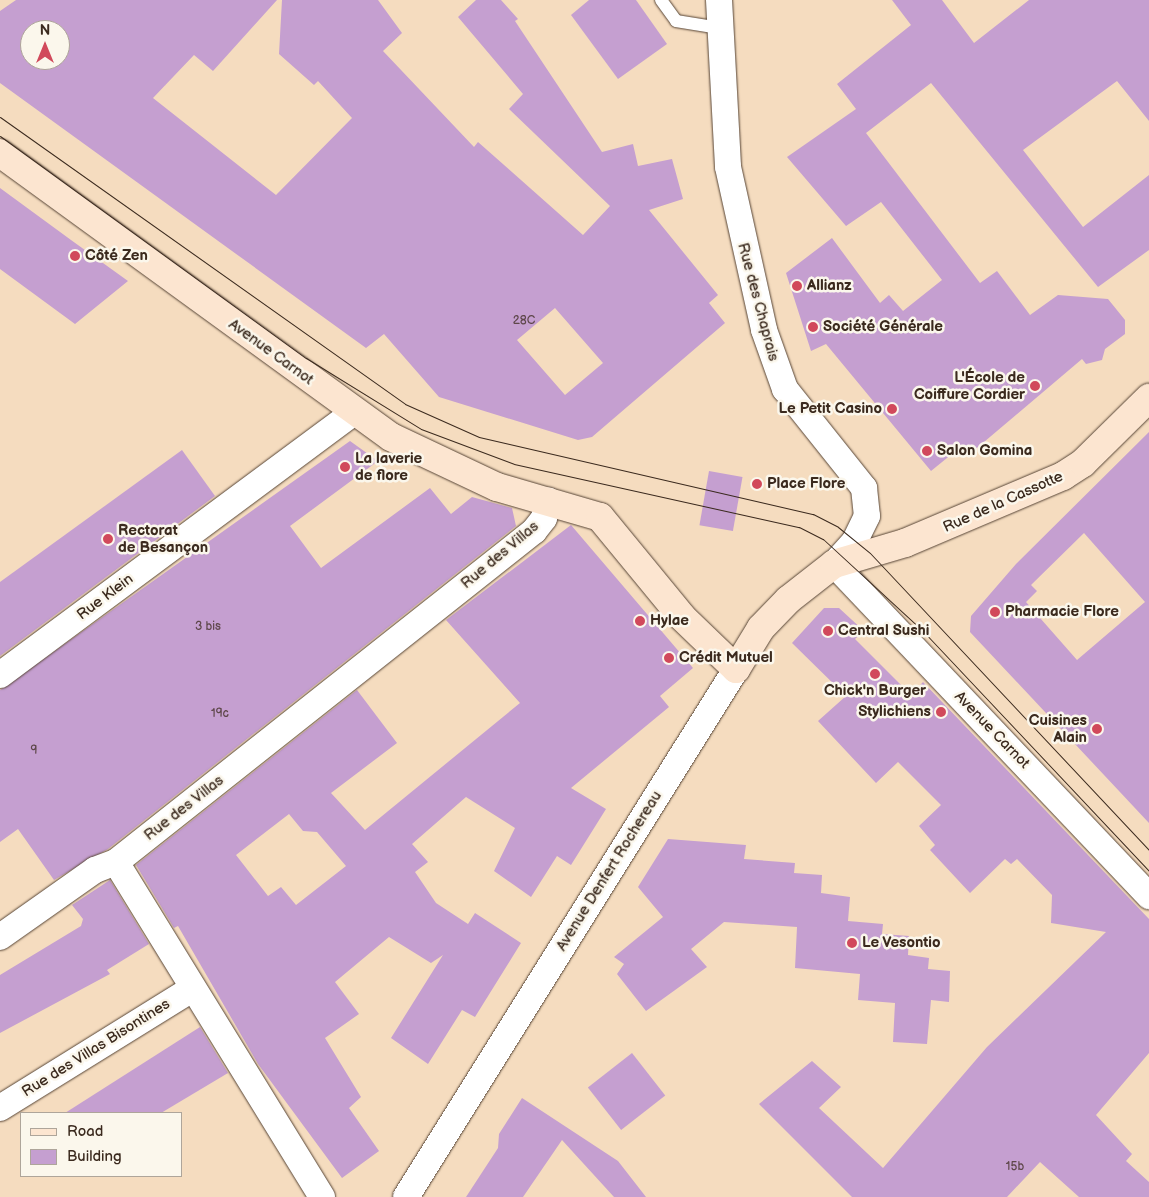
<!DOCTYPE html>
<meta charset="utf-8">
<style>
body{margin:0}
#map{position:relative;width:1149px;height:1197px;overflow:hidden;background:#f5dcbf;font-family:"Balsamiq Sans",sans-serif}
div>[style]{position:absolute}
.building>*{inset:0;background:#c59fd0;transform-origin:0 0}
.roads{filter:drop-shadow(0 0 1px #574536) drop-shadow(0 0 1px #574536)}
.lane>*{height:12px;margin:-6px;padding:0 6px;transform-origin:6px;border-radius:6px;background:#fff}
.street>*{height:26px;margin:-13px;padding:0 13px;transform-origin:13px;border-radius:13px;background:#fff}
.secondary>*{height:28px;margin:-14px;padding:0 14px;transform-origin:14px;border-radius:14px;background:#fce5d0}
.tram>*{height:1px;margin:-0.5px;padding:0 0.5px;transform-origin:0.5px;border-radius:0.5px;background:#3b2a1e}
.dots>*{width:14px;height:14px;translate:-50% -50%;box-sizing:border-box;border:2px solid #fbf7ec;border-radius:50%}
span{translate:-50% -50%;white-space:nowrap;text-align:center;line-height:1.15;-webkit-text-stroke:5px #fbf7ec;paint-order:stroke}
.number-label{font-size:12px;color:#5e474a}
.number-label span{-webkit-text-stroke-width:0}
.poi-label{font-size:15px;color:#3b2a1e;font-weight:700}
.left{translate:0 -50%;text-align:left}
.right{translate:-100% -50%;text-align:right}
.street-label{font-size:15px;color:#3b2a1e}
.legend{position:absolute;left:20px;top:1112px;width:162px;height:65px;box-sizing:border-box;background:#fbf7ec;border:1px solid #aea59a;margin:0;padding:6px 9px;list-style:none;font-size:15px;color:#3b2a1e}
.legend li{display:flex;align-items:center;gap:10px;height:25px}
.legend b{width:25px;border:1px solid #aea59a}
.north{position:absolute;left:20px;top:20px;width:50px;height:50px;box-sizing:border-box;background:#fbf7ec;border:1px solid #aea59a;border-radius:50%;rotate:0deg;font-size:14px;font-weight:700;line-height:20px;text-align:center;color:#3b2a1e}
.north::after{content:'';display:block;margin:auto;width:18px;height:22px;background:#d1495b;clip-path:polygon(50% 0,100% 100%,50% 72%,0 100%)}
</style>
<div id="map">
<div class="building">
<div style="clip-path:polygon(evenodd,16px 0,277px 0,213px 71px,194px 55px,153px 98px,276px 195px,352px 118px,318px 81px,314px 85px,279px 54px,282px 0,378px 0,402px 33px,383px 51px,474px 147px,478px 142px,583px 235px,610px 206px,509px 109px,523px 94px,458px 17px,476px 0,501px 0,518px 19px,515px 21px,602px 152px,633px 144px,638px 166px,672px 159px,683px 199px,649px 210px,718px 295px,709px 303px,725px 323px,592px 437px,578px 440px,439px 397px,384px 334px,366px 348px,0 83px,0 11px,16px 0,30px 30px,60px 30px,60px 60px,30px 60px,30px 30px,16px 0,555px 308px,603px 363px,565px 395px,517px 340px,555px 308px)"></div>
<div style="clip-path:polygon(589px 0,636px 0,667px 44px,618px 79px,571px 15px)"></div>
<div style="clip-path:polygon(892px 0,942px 0,974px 43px,1029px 0,1149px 0,1149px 121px,1117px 81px,1023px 150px,1083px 227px,1149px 175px,1149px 250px,1098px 287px,931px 83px,866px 133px,980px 283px,997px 271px,1030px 315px,1058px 295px,1108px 299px,1125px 320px,1125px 334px,1105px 349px,1102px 360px,1086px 364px,1082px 359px,971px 453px,963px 445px,931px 471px,826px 344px,811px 351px,786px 273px,832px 238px,880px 303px,889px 295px,903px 311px,942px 280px,881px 202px,846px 226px,787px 157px,856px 109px,837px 84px,911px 25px)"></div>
<div style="clip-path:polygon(0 188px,71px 240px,128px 281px,75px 324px,0 269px)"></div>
<div style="clip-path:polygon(evenodd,1149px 432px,1149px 823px,970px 632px,971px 616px,1016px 564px,1149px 432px,1084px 533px,1145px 602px,1077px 660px,1026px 602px,1037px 591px,1031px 585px,1084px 533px)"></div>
<div style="clip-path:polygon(350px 441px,378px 461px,290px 526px,321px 568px,430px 488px,451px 514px,472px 497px,512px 508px,516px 526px,108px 849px,54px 880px,18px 829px,0 842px,0 690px)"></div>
<div style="clip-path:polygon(182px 450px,215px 496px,0 656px,0 582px)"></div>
<div style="left:709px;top:471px;width:34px;height:55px;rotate:10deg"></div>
<div style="clip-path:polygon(evenodd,571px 525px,693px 668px,660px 696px,669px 707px,571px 788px,606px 809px,571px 865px,557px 856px,531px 897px,494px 871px,515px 828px,466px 797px,412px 844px,428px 862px,415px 872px,436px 903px,468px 924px,475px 913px,521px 943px,475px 1017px,462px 1010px,428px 1064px,391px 1038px,443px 955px,431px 963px,389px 937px,335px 982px,359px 1014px,325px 1038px,361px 1097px,349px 1108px,379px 1151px,342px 1178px,258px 1064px,178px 926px,174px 928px,136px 865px,357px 690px,397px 743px,331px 793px,365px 830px,520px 703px,446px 620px,571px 525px,289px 814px,303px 831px,317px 832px,346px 866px,296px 905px,281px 887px,268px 896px,236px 855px,289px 814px)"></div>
<div style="clip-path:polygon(824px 608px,839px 608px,864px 631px,855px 639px,911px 695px,923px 682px,1149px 919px,1149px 1053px,1096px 1115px,1132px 1154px,1126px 1161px,1149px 1182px,1149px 1197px,1079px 1197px,1040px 1162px,1007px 1197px,852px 1197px,759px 1104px,812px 1061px,841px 1087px,819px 1108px,883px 1168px,987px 1047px,1106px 932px,1051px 923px,1052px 895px,1017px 859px,1011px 864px,1005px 859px,970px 893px,930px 850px,935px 845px,919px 826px,941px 805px,898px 762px,876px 783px,818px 721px,846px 696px,792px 643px)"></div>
<div style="clip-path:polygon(668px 839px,746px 845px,744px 859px,795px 863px,794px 873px,822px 875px,821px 893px,850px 897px,848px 921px,883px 924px,882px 934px,909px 936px,908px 955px,929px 958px,928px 969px,950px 971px,949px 1002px,931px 1000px,927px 1044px,893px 1042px,895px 1003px,858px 1000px,860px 974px,795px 968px,797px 927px,724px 922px,691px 949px,707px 967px,646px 1011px,617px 974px,624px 964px,614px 957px,663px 917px,638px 887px)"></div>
<div style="clip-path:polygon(110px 880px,149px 944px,107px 970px,110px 974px,0 1033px,0 975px,81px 926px,83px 919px,72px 905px)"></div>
<div style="clip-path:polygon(200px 1027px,228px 1073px,161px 1113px,65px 1113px)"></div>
<div style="left:632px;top:1053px;width:54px;height:56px;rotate:52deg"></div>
<div style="clip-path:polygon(522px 1098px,618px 1161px,646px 1197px,614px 1197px,562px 1140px,523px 1197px,466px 1197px,498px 1148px,499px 1134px)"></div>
</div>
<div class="roads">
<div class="lane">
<div style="left:661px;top:0;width:26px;rotate:54deg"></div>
<div style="left:676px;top:21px;width:44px;rotate:9.2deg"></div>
</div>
<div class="street">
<div style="left:719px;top:0;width:167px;rotate:86.9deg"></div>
<div style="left:728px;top:167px;width:167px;rotate:77.5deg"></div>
<div style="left:764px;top:330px;width:63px;rotate:70.4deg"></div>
<div style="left:785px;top:389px;width:127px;rotate:51.4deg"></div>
<div style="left:864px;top:488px;width:28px;rotate:84deg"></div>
<div style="left:867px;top:516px;width:28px;rotate:116deg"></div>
<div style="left:855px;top:541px;width:31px;rotate:132deg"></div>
<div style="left:834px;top:564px;width:458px;rotate:46.5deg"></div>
<div style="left:0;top:675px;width:441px;rotate:-36.6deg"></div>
<div style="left:0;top:937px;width:116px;rotate:-35.2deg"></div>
<div style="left:95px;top:870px;width:22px;rotate:-21deg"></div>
<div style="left:0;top:1108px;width:226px;rotate:-31.8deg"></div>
<div style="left:322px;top:1197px;width:393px;rotate:-121.6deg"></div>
<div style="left:116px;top:862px;width:533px;rotate:-38.37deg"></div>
<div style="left:534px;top:531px;width:16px;rotate:-52deg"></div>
<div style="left:544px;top:518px;width:18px;rotate:-77deg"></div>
<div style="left:406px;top:1197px;width:623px;rotate:-57.99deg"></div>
</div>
<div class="secondary">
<div style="left:0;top:153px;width:483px;rotate:36deg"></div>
<div style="left:391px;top:437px;width:117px;rotate:25.3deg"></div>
<div style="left:497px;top:487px;width:107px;rotate:16.2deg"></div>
<div style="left:600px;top:517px;width:129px;rotate:50.6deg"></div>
<div style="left:682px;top:617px;width:75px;rotate:43.9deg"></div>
<div style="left:736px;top:669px;width:48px;rotate:-58.6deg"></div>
<div style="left:761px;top:628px;width:39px;rotate:-46deg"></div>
<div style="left:788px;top:600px;width:58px;rotate:-38deg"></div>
<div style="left:834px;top:564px;width:74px;rotate:-16.5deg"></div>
<div style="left:905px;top:543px;width:172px;rotate:-23deg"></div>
<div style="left:1063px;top:476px;width:24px;rotate:-33deg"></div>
<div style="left:1083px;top:463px;width:93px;rotate:-44.6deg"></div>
</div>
</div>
<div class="tram">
<div style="left:0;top:117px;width:496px;rotate:35.3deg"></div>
<div style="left:405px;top:404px;width:81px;rotate:24deg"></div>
<div style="left:479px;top:437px;width:343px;rotate:13deg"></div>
<div style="left:813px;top:514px;width:28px;rotate:27deg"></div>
<div style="left:838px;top:527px;width:41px;rotate:39.1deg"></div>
<div style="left:870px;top:553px;width:407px;rotate:46.8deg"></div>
<div style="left:0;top:136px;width:378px;rotate:36deg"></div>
<div style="left:306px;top:358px;width:135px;rotate:31.7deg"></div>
<div style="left:421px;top:429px;width:99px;rotate:20.6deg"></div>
<div style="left:514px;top:464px;width:292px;rotate:12.5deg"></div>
<div style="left:799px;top:527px;width:27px;rotate:27deg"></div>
<div style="left:823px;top:539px;width:133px;rotate:42.6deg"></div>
<div style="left:921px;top:629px;width:332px;rotate:46.7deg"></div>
</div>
<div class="dots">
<div style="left:75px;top:256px;background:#d1495b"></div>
<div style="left:797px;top:286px;background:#d1495b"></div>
<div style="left:813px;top:327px;background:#d1495b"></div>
<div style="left:1035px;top:386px;background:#d1495b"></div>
<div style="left:892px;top:409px;background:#d1495b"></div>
<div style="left:927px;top:451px;background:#d1495b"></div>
<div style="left:345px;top:467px;background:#d1495b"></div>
<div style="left:757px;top:484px;background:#d1495b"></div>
<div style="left:108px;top:539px;background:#d1495b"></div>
<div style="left:995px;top:612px;background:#d1495b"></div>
<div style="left:640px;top:621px;background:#d1495b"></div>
<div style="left:828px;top:631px;background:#d1495b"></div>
<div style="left:669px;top:658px;background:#d1495b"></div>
<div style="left:875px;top:674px;background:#d1495b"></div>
<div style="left:941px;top:712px;background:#d1495b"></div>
<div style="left:1097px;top:729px;background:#d1495b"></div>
<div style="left:852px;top:943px;background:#d1495b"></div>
</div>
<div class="number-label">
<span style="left:524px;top:321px">28C</span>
<span style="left:208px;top:627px">3 bis</span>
<span style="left:220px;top:714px">19c</span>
<span style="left:34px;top:751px">9</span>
<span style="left:1015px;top:1167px">15b</span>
</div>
<div class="poi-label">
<span class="left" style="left:85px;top:256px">Côté Zen</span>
<span class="left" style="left:807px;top:286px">Allianz</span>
<span class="left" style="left:823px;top:327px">Société Générale</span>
<span class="right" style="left:1025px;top:386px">L'École de<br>Coiffure Cordier</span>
<span class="right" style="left:882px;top:409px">Le Petit Casino</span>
<span class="left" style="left:937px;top:451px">Salon Gomina</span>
<span class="left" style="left:355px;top:467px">La laverie<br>de flore</span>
<span class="left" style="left:767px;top:484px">Place Flore</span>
<span class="left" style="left:118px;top:539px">Rectorat<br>de Besançon</span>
<span class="left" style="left:1005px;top:612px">Pharmacie Flore</span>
<span class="left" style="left:650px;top:621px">Hylae</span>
<span class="left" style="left:838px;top:631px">Central Sushi</span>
<span class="left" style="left:679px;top:658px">Crédit Mutuel</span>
<span style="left:875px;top:691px">Chick'n Burger</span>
<span class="right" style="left:931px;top:712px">Stylichiens</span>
<span class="right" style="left:1087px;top:729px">Cuisines<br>Alain</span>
<span class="left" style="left:862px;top:943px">Le Vesontio</span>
</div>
<div class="street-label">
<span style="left:758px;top:302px;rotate:75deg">Rue des Chaprais</span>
<span style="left:271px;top:352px;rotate:36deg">Avenue Carnot</span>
<span style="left:1003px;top:502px;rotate:-24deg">Rue de la Cassotte</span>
<span style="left:500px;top:555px;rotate:-40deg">Rue des Villas</span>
<span style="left:105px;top:597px;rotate:-37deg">Rue Klein</span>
<span style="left:992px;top:730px;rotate:46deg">Avenue Carnot</span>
<span style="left:184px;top:808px;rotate:-38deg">Rue des Villas</span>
<span style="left:609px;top:871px;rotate:-58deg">Avenue Denfert Rochereau</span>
<span style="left:96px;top:1048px;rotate:-32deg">Rue des Villas Bisontines</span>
</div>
<ul class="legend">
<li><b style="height:6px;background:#fce5d0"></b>Road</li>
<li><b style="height:14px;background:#c59fd0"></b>Building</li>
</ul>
<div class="north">N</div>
</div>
